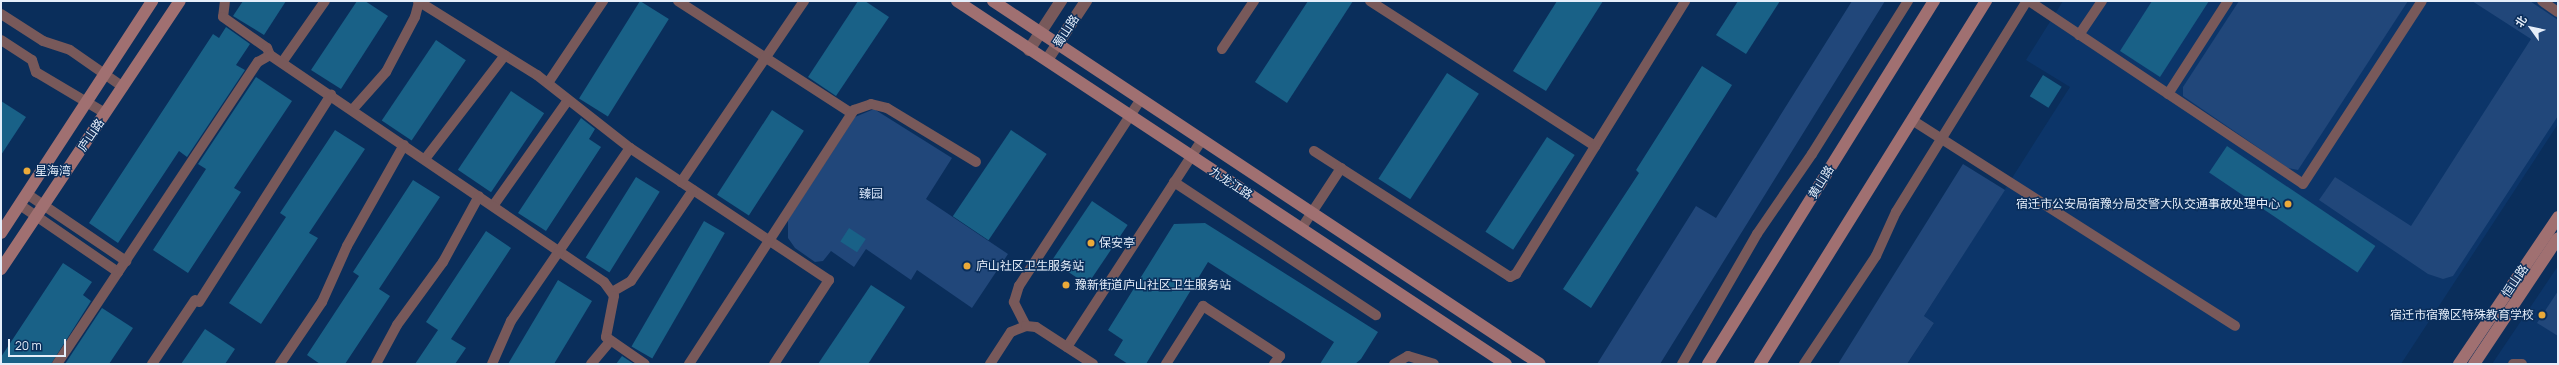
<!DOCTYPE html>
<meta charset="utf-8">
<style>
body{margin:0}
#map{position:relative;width:2559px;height:365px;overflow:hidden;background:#0a2e5b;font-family:Manrope,"Noto Sans SC",sans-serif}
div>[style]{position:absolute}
.built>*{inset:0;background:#0c3569}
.green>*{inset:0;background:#21477a}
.building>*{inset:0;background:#196187;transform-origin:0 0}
.lane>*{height:10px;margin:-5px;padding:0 5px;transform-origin:5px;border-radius:5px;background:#78595a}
.street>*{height:12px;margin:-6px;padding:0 6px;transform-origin:6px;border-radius:6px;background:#78595a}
.secondary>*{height:12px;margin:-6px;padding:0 6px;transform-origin:6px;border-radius:6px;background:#a07071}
.dots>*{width:11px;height:11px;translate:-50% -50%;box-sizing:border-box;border:2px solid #0a2e5b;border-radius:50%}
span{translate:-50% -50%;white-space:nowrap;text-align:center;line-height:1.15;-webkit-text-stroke:3px #0a2e5b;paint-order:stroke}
.street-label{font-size:12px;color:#e5eefa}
.poi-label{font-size:12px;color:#e5eefa}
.left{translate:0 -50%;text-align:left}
.right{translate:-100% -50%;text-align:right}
.park-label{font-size:12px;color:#d3e1f5}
.frame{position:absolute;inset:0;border:2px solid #e5eefa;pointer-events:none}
.north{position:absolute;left:2511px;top:8px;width:40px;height:40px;-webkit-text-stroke:3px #0a2e5b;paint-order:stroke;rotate:303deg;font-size:11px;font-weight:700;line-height:16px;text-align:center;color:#e5eefa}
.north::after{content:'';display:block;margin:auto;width:14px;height:18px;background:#e5eefa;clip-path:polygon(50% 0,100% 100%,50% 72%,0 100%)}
.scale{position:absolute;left:8px;top:339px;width:58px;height:18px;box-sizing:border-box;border:2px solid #e5eefa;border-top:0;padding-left:5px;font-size:12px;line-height:14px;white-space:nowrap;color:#e5eefa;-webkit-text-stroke:3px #0a2e5b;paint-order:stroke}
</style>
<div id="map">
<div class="built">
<div style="clip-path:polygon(2063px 1px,2558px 1px,2558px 124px,2401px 364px,1907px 364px,1934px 323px,1924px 316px,2070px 87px,2026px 60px)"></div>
<div style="clip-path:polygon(2558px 266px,2558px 364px,2492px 364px)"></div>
</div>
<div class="green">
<div style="clip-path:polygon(1852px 1px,1885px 1px,1660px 364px,1597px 364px,1696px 206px,1716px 218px)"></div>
<div style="clip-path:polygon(2239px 1px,2408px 1px,2298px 170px,2288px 168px,2183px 96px,2183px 87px)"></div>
<div style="clip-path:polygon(2472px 1px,2530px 1px,2558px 20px,2558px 116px,2453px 276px,2443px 279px,2428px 274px,2319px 200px,2335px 177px,2411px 226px,2531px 39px)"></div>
<div style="clip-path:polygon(874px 109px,952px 158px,926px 199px,1008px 254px,972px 308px,917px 270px,911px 280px,866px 249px,854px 267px,831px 251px,823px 261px,815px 262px,795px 248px,788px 238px,788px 220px,855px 117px)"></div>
<div style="clip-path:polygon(1963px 164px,2005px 190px,1924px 316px,1934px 323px,1907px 364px,1838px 364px)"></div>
<div style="clip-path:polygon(2558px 291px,2558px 336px,2537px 323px)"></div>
</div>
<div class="building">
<div style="clip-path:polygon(243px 1px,286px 1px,264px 35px,233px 16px)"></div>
<div style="clip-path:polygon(357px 1px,365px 1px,388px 16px,341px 89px,311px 70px)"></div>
<div style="left:640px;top:1px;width:34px;height:115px;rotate:32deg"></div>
<div style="clip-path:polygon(858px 1px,865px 1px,889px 17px,836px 96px,808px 77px)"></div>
<div style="clip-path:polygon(1308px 1px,1353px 1px,1287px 103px,1255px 82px)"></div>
<div style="clip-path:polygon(1557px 1px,1603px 1px,1546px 91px,1513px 71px)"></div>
<div style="clip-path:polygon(1738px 1px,1780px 1px,1746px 54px,1716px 35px)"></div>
<div style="clip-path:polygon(2152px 1px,2209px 1px,2160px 77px,2120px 51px)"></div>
<div style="clip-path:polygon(226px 27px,250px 44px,236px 65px,245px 70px,187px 157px,179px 151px,118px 243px,89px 223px,213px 34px,219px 38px)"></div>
<div style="left:436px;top:40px;width:36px;height:97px;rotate:34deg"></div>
<div style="clip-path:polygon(1702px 66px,1732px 85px,1591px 308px,1563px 289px,1639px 173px,1636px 170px)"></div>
<div style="left:1447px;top:73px;width:38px;height:126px;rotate:33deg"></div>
<div style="left:2043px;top:75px;width:22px;height:25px;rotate:32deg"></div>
<div style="clip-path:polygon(256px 77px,292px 101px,234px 188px,241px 192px,188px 273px,153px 250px,206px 169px,198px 164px)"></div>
<div style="left:511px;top:91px;width:40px;height:95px;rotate:34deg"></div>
<div style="clip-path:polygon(1px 101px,26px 117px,1px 155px)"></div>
<div style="left:772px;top:110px;width:38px;height:101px;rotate:33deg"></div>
<div style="clip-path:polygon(581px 118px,595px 129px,589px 139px,601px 147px,546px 231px,518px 213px)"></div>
<div style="clip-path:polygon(335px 130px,365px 149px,309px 233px,318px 238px,261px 324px,229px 303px,286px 217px,280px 213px)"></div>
<div style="left:1011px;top:130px;width:43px;height:104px;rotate:34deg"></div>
<div style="left:1547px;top:137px;width:33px;height:113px;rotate:33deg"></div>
<div style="left:2227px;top:146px;width:179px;height:32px;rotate:34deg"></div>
<div style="left:636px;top:177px;width:28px;height:95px;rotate:32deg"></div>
<div style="clip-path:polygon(413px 180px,440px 197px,379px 289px,390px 296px,345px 364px,320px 364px,307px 355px,359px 276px,353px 272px)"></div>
<div style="left:1092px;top:201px;width:43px;height:72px;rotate:34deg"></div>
<div style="left:704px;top:221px;width:24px;height:145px;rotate:30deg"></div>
<div style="clip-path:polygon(1205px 223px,1378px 332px,1361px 359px,1355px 364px,1320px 364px,1334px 342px,1208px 262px,1146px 364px,1128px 364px,1114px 355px,1123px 340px,1108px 330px,1174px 224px)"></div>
<div style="left:849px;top:228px;width:20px;height:16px;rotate:33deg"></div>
<div style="clip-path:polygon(486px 231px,511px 248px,451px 339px,466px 348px,455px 364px,415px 364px,438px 330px,426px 322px)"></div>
<div style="clip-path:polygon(63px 263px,92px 282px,83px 295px,91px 301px,51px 364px,1px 364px,1px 357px)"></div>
<div style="clip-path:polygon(558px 280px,592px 301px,554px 364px,508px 364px)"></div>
<div style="clip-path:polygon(871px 285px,905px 307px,868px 364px,818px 364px)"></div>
<div style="clip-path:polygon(102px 308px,133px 328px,109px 364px,65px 364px)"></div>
<div style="clip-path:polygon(205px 329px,235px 349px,225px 364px,181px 364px)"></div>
<div style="clip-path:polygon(622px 356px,634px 364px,616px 364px)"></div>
</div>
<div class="lane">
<div style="left:225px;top:1px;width:16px;rotate:97deg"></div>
<div style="left:223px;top:17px;width:54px;rotate:35.2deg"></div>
<div style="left:267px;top:48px;width:8px;rotate:67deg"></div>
<div style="left:418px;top:1px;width:140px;rotate:31.9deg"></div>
<div style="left:537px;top:75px;width:118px;rotate:38.1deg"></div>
<div style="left:630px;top:148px;width:239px;rotate:33.6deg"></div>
<div style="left:829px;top:280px;width:100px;rotate:123.2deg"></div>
<div style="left:678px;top:1px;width:206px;rotate:32.9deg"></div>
<div style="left:1370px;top:1px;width:268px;rotate:32.8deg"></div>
<div style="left:2029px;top:1px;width:329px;rotate:33.7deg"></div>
<div style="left:2303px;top:184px;width:218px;rotate:-57deg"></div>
<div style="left:2542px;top:1px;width:19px;rotate:35deg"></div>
<div style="left:1px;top:14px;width:50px;rotate:32.7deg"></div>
<div style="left:43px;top:41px;width:28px;rotate:18deg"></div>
<div style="left:70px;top:50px;width:65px;rotate:34.9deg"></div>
<div style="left:2079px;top:35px;width:41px;rotate:-55.9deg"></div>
<div style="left:1px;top:40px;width:37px;rotate:33deg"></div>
<div style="left:32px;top:60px;width:13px;rotate:72deg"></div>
<div style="left:36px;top:72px;width:80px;rotate:30.7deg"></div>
<div style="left:1222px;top:49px;width:58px;rotate:-56.3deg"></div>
<div style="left:283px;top:61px;width:73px;rotate:-55deg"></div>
<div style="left:548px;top:83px;width:99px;rotate:-56.1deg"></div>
<div style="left:2168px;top:94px;width:111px;rotate:-57.2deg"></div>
<div style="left:353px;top:109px;width:50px;rotate:-48.3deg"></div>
<div style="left:386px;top:72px;width:62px;rotate:-62.2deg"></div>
<div style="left:415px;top:17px;width:16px;rotate:-75deg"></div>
<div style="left:1912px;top:120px;width:383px;rotate:32.5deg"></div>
<div style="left:1314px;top:151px;width:233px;rotate:32.7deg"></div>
<div style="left:1510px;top:277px;width:7px;rotate:-27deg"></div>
<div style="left:1516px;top:274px;width:321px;rotate:-58.2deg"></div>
<div style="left:425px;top:159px;width:131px;rotate:-52.4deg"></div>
<div style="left:681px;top:182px;width:219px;rotate:-55.8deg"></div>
<div style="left:1174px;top:182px;width:242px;rotate:33.4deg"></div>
<div style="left:27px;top:194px;width:120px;rotate:34.1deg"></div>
<div style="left:20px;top:205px;width:119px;rotate:34.4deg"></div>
<div style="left:493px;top:206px;width:130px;rotate:-54.7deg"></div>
<div style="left:1301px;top:229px;width:73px;rotate:-56.7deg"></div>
<div style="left:612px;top:292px;width:22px;rotate:-30deg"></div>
<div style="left:631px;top:281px;width:110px;rotate:-55.7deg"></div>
<div style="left:199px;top:302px;width:246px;rotate:-57.5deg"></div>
<div style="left:1026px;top:326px;width:27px;rotate:-117deg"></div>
<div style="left:1014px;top:302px;width:17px;rotate:-73deg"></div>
<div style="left:1019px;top:286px;width:223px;rotate:-56.9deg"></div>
<div style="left:1067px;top:347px;width:247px;rotate:-56.9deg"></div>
<div style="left:57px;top:364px;width:363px;rotate:-56.4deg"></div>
<div style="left:258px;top:62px;width:14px;rotate:-30deg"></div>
<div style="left:270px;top:55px;width:404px;rotate:34.2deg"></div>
<div style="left:604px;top:282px;width:17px;rotate:54deg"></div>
<div style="left:614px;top:296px;width:42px;rotate:101deg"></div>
<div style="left:606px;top:337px;width:47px;rotate:34.7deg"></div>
<div style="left:152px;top:364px;width:77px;rotate:-56.1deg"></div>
<div style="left:280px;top:364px;width:75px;rotate:-55.9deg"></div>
<div style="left:322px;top:302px;width:61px;rotate:-65.9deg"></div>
<div style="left:347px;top:246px;width:116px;rotate:-60.6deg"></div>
<div style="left:376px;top:364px;width:44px;rotate:-61.7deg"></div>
<div style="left:397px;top:325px;width:78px;rotate:-53.9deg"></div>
<div style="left:443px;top:262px;width:75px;rotate:-61.4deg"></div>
<div style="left:492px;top:364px;width:47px;rotate:-66.2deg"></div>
<div style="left:511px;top:321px;width:210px;rotate:-55.5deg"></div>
<div style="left:591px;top:364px;width:30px;rotate:-50deg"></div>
<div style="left:689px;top:364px;width:303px;rotate:-57deg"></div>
<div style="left:854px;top:110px;width:18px;rotate:-19deg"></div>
<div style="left:871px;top:104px;width:16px;rotate:14deg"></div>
<div style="left:887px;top:108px;width:104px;rotate:31.2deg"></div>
<div style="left:990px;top:364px;width:38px;rotate:-57deg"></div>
<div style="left:1011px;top:332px;width:16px;rotate:-22deg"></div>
<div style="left:1026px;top:326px;width:10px;rotate:6deg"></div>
<div style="left:1036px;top:327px;width:68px;rotate:33deg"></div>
<div style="left:1166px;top:364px;width:69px;rotate:-57.5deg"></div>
<div style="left:1203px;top:306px;width:92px;rotate:33deg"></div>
<div style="left:1280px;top:356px;width:10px;rotate:127deg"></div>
<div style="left:1394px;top:364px;width:16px;rotate:-30deg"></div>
<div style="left:1408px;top:356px;width:27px;rotate:17deg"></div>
<div style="left:1682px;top:364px;width:150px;rotate:-60deg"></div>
<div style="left:1757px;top:234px;width:97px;rotate:-55.5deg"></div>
<div style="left:1812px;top:154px;width:181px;rotate:-57.9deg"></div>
<div style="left:1804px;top:364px;width:130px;rotate:-56.3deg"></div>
<div style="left:1876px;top:256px;width:48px;rotate:-65.6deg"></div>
<div style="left:1896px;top:212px;width:248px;rotate:-58.2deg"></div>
<div style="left:2513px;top:364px;width:9px"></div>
</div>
<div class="street">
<div style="left:1029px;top:50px;width:59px;rotate:-56.9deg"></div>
<div style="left:1047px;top:60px;width:71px;rotate:-56.5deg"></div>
</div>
<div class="secondary">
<div style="left:957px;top:1px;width:658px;rotate:33.47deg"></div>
<div style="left:993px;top:1px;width:656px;rotate:33.57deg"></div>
<div style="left:1px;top:233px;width:277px;rotate:-56.9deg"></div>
<div style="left:1px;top:269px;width:322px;rotate:-56.3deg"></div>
<div style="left:1708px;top:364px;width:428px;rotate:-58.1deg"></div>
<div style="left:1760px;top:364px;width:428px;rotate:-58.1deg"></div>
<div style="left:2459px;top:364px;width:177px;rotate:-56deg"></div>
<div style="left:2474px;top:364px;width:151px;rotate:-56.3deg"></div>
</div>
<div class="dots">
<div style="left:27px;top:171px;background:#ebaa39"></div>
<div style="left:2288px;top:204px;background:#ebaa39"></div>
<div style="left:1091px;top:243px;background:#ebaa39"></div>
<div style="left:967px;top:266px;background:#ebaa39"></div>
<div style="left:1066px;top:285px;background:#ebaa39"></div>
<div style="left:2542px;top:315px;background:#ebaa39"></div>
</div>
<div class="street-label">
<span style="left:1066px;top:31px;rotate:-57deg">蜀山路</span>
<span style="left:91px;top:135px;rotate:-56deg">庐山路</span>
<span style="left:1821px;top:182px;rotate:-58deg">黄山路</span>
<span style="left:1231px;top:183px;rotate:33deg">九龙江路</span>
<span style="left:2515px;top:281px;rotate:-56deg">恒山路</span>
</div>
<div class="poi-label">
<span class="left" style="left:35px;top:171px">星海湾</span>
<span class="right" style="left:2280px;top:204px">宿迁市公安局宿豫分局交警大队交通事故处理中心</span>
<span class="left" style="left:1099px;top:243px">保安亭</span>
<span class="left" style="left:976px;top:266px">庐山社区卫生服务站</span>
<span class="left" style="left:1075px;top:285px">豫新街道庐山社区卫生服务站</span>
<span class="right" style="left:2534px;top:315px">宿迁市宿豫区特殊教育学校</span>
</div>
<div class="park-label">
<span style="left:871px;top:194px">臻园</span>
</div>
<div class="frame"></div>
<div class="north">北</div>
<div class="scale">20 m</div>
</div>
